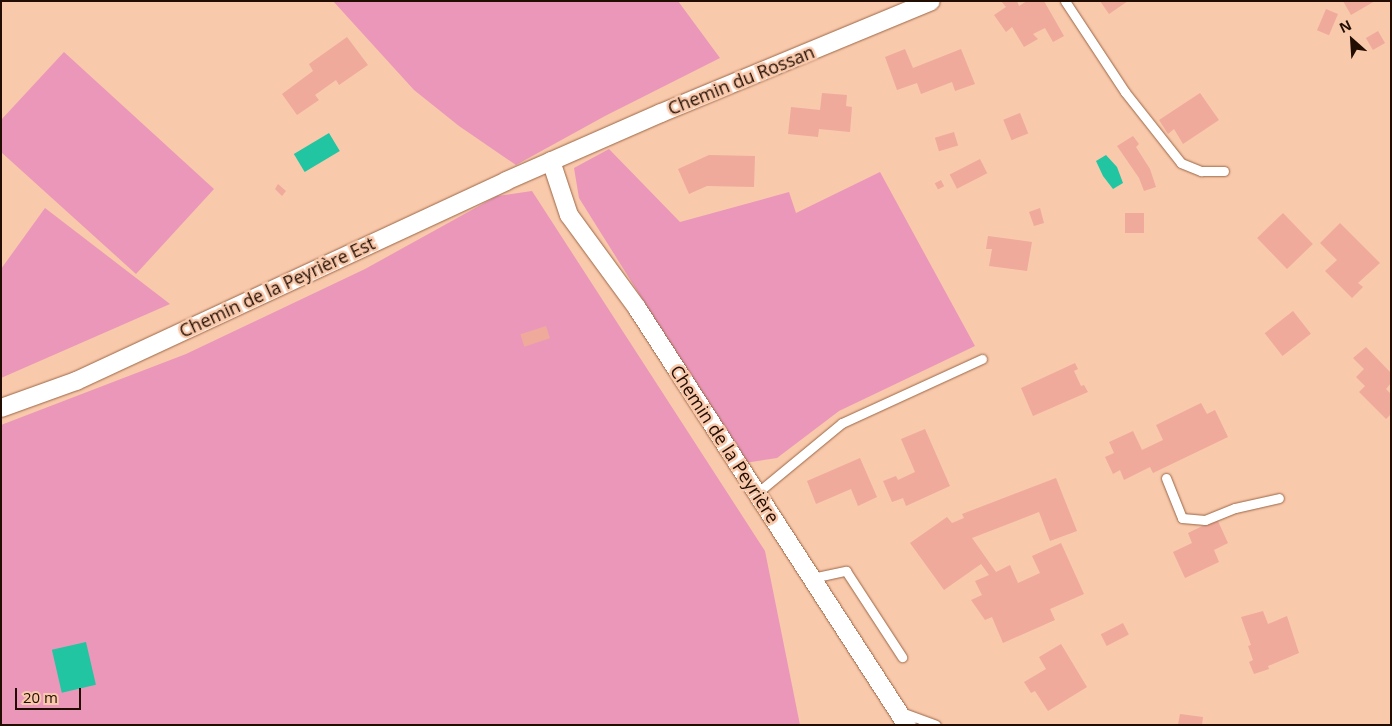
<!DOCTYPE html>
<meta charset="utf-8">
<style>
body{margin:0}
#map{position:relative;width:1392px;height:726px;overflow:hidden;background:#f9c9ac;font-family:"Open Sans",sans-serif}
div>[style]{position:absolute}
.green>*{inset:0;background:#ea97ba}
.water>*{inset:0;background:#22c5a1;transform-origin:0 0}
.building>*{inset:0;background:#efaa9b;transform-origin:0 0}
.roads{filter:drop-shadow(0 0 1px #9b6644) drop-shadow(0 0 1px #9b6644)}
.lane>*{height:9px;margin:-4.5px;padding:0 4.5px;transform-origin:4.5px;border-radius:4.5px;background:#fff}
.street>*{height:18px;margin:-9px;padding:0 9px;transform-origin:9px;border-radius:9px;background:#fff}
span{translate:-50% -50%;white-space:nowrap;text-align:center;line-height:1.15;-webkit-text-stroke:5px #f9c9ac;paint-order:stroke}
.street-label{font-size:18px;color:#220d02}
.frame{position:absolute;inset:0;border:2px solid #220d02;pointer-events:none}
.north{position:absolute;left:1327px;top:15px;width:50px;height:50px;-webkit-text-stroke:4px #f9c9ac;paint-order:stroke;rotate:334deg;font-size:14px;font-weight:700;line-height:20px;text-align:center;color:#220d02}
.north::after{content:'';display:block;margin:auto;width:18px;height:22px;background:#220d02;clip-path:polygon(50% 0,100% 100%,50% 72%,0 100%)}
.scale{position:absolute;left:15px;top:688px;width:66px;height:22px;box-sizing:border-box;border:2px solid #220d02;border-top:0;padding-left:6px;font-size:15px;line-height:18px;white-space:nowrap;color:#220d02;-webkit-text-stroke:4px #f9c9ac;paint-order:stroke}
</style>
<div id="map">
<div class="green">
<div style="clip-path:polygon(333px 1px,678px 1px,720px 58px,605px 116px,516px 165px,459px 126px,414px 90px)"></div>
<div style="clip-path:polygon(64px 52px,214px 189px,136px 274px,1px 152px,1px 120px)"></div>
<div style="clip-path:polygon(609px 149px,680px 222px,789px 192px,796px 213px,880px 172px,975px 346px,839px 411px,777px 458px,745px 463px,579px 198px,574px 168px)"></div>
<div style="clip-path:polygon(532px 191px,765px 551px,800px 725px,1px 725px,1px 425px,186px 354px,365px 269px,497px 196px)"></div>
<div style="clip-path:polygon(45px 208px,170px 304px,1px 378px,1px 269px)"></div>
</div>
<div class="water">
<div style="left:329px;top:133px;width:21px;height:41px;rotate:59deg"></div>
<div style="clip-path:polygon(1106px 155px,1117px 167px,1123px 183px,1113px 189px,1103px 176px,1096px 161px)"></div>
<div style="left:86px;top:642px;width:44px;height:35px;rotate:77deg"></div>
</div>
<div class="building">
<div style="clip-path:polygon(1001px 1px,1017px 1px,1019px 6px,1027px 1px,1044px 1px,1064px 36px,1053px 42px,1045px 28px,1033px 34px,1038px 39px,1024px 47px,1012px 27px,1006px 32px,994px 15px,1006px 7px)"></div>
<div style="clip-path:polygon(1100px 1px,1128px 1px,1109px 14px)"></div>
<div style="clip-path:polygon(1343px 1px,1375px 1px,1351px 15px)"></div>
<div style="left:1326px;top:9px;width:13px;height:23px;rotate:23deg"></div>
<div style="left:1378px;top:31px;width:14px;height:14px;rotate:60deg"></div>
<div style="clip-path:polygon(347px 37px,368px 65px,339px 85px,336px 80px,315px 95px,319px 100px,297px 115px,282px 94px,313px 71px,309px 64px)"></div>
<div style="clip-path:polygon(905px 49px,913px 68px,961px 49px,975px 84px,955px 91px,952px 82px,921px 94px,917px 83px,897px 90px,885px 57px)"></div>
<div style="clip-path:polygon(822px 93px,847px 95px,846px 106px,852px 107px,850px 132px,819px 129px,818px 137px,788px 134px,791px 107px,820px 110px)"></div>
<div style="clip-path:polygon(1200px 93px,1219px 120px,1183px 144px,1174px 129px,1168px 134px,1159px 120px)"></div>
<div style="left:1020px;top:113px;width:22px;height:18px;rotate:68deg"></div>
<div style="left:954px;top:132px;width:14px;height:20px;rotate:73deg"></div>
<div style="clip-path:polygon(1133px 136px,1139px 144px,1136px 147px,1150px 169px,1156px 187px,1144px 191px,1139px 178px,1117px 146px)"></div>
<div style="clip-path:polygon(709px 155px,755px 156px,754px 187px,707px 186px,689px 194px,678px 169px)"></div>
<div style="left:980px;top:159px;width:16px;height:34px;rotate:63deg"></div>
<div style="left:941px;top:180px;width:7px;height:7px;rotate:63deg"></div>
<div style="clip-path:polygon(278px 184px,286px 191px,282px 196px,275px 189px)"></div>
<div style="clip-path:polygon(1040px 208px,1044px 223px,1034px 226px,1029px 212px)"></div>
<div style="left:1144px;top:213px;width:20px;height:19px;rotate:90deg"></div>
<div style="left:1283px;top:213px;width:43px;height:36px;rotate:46deg"></div>
<div style="clip-path:polygon(1340px 223px,1380px 263px,1358px 283px,1363px 287px,1352px 298px,1325px 271px,1337px 260px,1320px 243px)"></div>
<div style="clip-path:polygon(988px 236px,1032px 242px,1027px 271px,989px 266px,992px 249px,986px 249px)"></div>
<div style="left:1293px;top:311px;width:29px;height:36px;rotate:52deg"></div>
<div style="left:546px;top:326px;width:13px;height:27px;rotate:72deg"></div>
<div style="clip-path:polygon(1366px 347px,1391px 373px,1391px 383px,1386px 389px,1391px 394px,1391px 414px,1386px 419px,1359px 392px,1365px 386px,1356px 377px,1364px 369px,1353px 358px)"></div>
<div style="clip-path:polygon(1075px 363px,1078px 369px,1074px 371px,1081px 386px,1084px 385px,1088px 392px,1033px 416px,1021px 388px)"></div>
<div style="clip-path:polygon(1201px 403px,1207px 414px,1215px 410px,1228px 437px,1153px 473px,1150px 467px,1124px 480px,1120px 470px,1113px 474px,1105px 457px,1114px 453px,1109px 442px,1133px 431px,1142px 450px,1163px 440px,1156px 425px)"></div>
<div style="clip-path:polygon(925px 429px,950px 486px,906px 506px,903px 498px,892px 502px,883px 481px,896px 476px,898px 480px,915px 472px,901px 439px)"></div>
<div style="clip-path:polygon(860px 458px,877px 497px,858px 506px,851px 489px,816px 504px,807px 481px)"></div>
<div style="clip-path:polygon(1056px 478px,1077px 531px,1050px 541px,1039px 512px,972px 538px,996px 572px,1010px 565px,1018px 583px,1040px 573px,1032px 556px,1061px 543px,1084px 594px,1050px 609px,1055px 620px,1003px 643px,992px 617px,985px 620px,971px 600px,982px 595px,975px 581px,989px 575px,981px 564px,944px 590px,910px 543px,947px 517px,952px 523px,964px 518px,962px 514px)"></div>
<div style="clip-path:polygon(1217px 519px,1228px 543px,1214px 550px,1219px 562px,1185px 578px,1173px 552px,1192px 543px,1188px 533px)"></div>
<div style="clip-path:polygon(1263px 611px,1268px 624px,1287px 616px,1299px 653px,1268px 666px,1269px 669px,1254px 674px,1249px 662px,1253px 660px,1248px 646px,1251px 645px,1241px 617px)"></div>
<div style="left:1123px;top:623px;width:13px;height:25px;rotate:63deg"></div>
<div style="clip-path:polygon(1061px 644px,1087px 687px,1048px 711px,1035px 691px,1031px 693px,1024px 682px,1046px 669px,1039px 657px)"></div>
<div style="clip-path:polygon(1180px 714px,1203px 717px,1202px 725px,1178px 725px)"></div>
</div>
<div class="roads">
<div class="lane">
<div style="left:1065px;top:1px;width:109px;rotate:56.6deg"></div>
<div style="left:1125px;top:92px;width:90px;rotate:51.7deg"></div>
<div style="left:1181px;top:163px;width:22px;rotate:22deg"></div>
<div style="left:1201px;top:171px;width:23px"></div>
<div style="left:1166px;top:478px;width:43px;rotate:68.2deg"></div>
<div style="left:1182px;top:518px;width:23px;rotate:5deg"></div>
<div style="left:1205px;top:520px;width:32px;rotate:-22deg"></div>
<div style="left:1235px;top:508px;width:45px;rotate:-12.8deg"></div>
<div style="left:757px;top:493px;width:110px;rotate:-39.5deg"></div>
<div style="left:842px;top:423px;width:154px;rotate:-24.6deg"></div>
<div style="left:812px;top:578px;width:35px;rotate:-12deg"></div>
<div style="left:846px;top:571px;width:103px;rotate:56.9deg"></div>
<div style="left:901px;top:712px;width:37px;rotate:20deg"></div>
</div>
<div class="street">
<div style="left:551px;top:161px;width:57px;rotate:71.6deg"></div>
<div style="left:569px;top:215px;width:115px;rotate:53.8deg"></div>
<div style="left:637px;top:308px;width:497px;rotate:57.1deg"></div>
<div style="left:1px;top:408px;width:80px;rotate:-19.8deg"></div>
<div style="left:76px;top:381px;width:474px;rotate:-24.9deg"></div>
<div style="left:506px;top:181px;width:169px;rotate:-23.7deg"></div>
<div style="left:661px;top:113px;width:292px;rotate:-22.5deg"></div>
</div>
</div>
<div class="street-label">
<span style="left:741px;top:80px;rotate:-22deg">Chemin du Rossan</span>
<span style="left:277px;top:287px;rotate:-25deg">Chemin de la Peyrière Est</span>
<span style="left:725px;top:444px;rotate:57deg">Chemin de la Peyrière</span>
</div>
<div class="frame"></div>
<div class="north">N</div>
<div class="scale">20 m</div>
</div>
